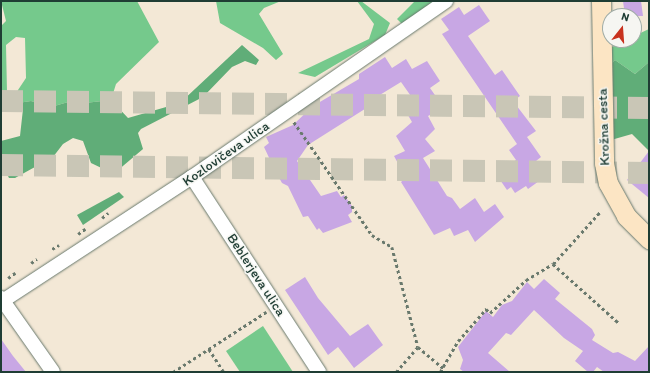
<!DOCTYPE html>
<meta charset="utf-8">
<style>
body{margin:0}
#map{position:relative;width:650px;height:373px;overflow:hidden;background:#f3e8d6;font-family:Itim,sans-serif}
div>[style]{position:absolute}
.green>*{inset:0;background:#75c98c}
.forest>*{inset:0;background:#60ad78}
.building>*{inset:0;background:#c8a7e4}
.highway-tunnel>*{height:22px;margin-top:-11px;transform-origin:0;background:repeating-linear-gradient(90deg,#c9c6b6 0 22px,transparent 0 33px)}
.path>*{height:2.5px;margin-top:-1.25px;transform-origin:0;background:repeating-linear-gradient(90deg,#69796d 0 3px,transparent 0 6px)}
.roads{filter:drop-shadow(0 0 1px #69796d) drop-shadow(0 0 1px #69796d)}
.street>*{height:14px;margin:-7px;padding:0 7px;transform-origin:7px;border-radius:7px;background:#fff}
.secondary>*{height:19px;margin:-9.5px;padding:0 9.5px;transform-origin:9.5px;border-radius:9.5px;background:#fce5c4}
span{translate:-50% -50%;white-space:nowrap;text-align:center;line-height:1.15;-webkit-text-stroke:3px #f6f6f2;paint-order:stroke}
.street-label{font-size:14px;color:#1f3d34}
.frame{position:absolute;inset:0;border:2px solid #1f3d34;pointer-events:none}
.north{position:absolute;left:602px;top:8px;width:40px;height:40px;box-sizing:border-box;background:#f6f6f2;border:1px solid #a0aca6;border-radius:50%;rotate:17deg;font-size:11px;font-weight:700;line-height:16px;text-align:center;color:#1f3d34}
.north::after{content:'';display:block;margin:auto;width:14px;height:18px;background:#c8321e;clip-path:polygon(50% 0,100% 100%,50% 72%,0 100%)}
</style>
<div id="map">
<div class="green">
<div style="clip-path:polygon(1px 1px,137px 1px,159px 42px,116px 84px,111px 100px,85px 103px,75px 100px,51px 107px,31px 101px,18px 103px,14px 96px,26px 78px,25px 38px,16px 37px,6px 45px,7px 92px,1px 92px,1px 26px,6px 21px)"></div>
<div style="clip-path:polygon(216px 1px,281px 1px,264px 8px,259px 14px,283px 54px,276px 60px,263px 48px,220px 23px)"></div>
<div style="clip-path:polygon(357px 1px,361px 1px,390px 23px,385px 35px,315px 77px,298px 73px,369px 39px,374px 24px)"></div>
<div style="clip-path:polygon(415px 1px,444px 1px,405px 27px,397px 19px)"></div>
<div style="clip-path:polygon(649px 29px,649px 62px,635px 74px,615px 60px,609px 67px,612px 47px,627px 40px,634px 40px,634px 36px)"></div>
<div style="clip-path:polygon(263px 326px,293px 372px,240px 372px,226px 351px)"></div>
</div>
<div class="forest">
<div style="clip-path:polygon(242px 45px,259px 60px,256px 65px,245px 61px,232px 67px,203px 97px,141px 129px,138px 133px,143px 149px,117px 171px,112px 173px,91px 163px,83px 141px,73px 138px,63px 144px,53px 157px,15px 178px,9px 178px,1px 162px,1px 141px,20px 136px,23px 109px,18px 103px,31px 101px,51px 107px,75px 100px,85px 103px,111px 100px,128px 118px,180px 103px)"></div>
<div style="clip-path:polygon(615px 60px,635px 74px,649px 62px,649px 151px,632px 134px,611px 140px,609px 67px)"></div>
<div style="clip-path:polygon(119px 192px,124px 197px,83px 225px,77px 215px)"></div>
</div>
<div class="building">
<div style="clip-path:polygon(623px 1px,641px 1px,643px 16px,625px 16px)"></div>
<div style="clip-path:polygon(479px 5px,490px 21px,468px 36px,495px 75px,502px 70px,520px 96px,513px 101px,536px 131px,527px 137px,541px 157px,536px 161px,546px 176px,528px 189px,526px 186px,515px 193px,511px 187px,507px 190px,496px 174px,516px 160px,509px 150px,517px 144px,442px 34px,449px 30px,441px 19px,459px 7px,464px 15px)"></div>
<div style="clip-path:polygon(385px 57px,392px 68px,406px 59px,412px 69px,427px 61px,440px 81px,430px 88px,444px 108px,428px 116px,435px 129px,425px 139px,435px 151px,423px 158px,447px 196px,452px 198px,460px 209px,475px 198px,484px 212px,495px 204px,504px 217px,475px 242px,468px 230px,454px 236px,450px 228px,434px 235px,401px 182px,406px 178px,394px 156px,405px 151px,396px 136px,412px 122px,402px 105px,413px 99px,401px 82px,365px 104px,368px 107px,308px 145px,297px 161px,321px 196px,337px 191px,341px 197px,344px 195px,352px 206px,352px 212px,348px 215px,352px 222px,323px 233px,319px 228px,317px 230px,308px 216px,303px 217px,288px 186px,282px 183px,277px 174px,280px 171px,272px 164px,264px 147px,269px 143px,266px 137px,293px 125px,313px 106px,359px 79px,359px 74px)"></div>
<div style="clip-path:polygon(649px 151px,649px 198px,627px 180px)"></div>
<div style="clip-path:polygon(305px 277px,318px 298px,350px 336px,368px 324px,383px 345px,354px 368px,338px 347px,328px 355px,285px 290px)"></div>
<div style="clip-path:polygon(544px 279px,560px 293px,555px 299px,592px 329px,595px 335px,592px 340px,613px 353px,618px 352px,635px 361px,649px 346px,649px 372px,604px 372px,597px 367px,593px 372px,588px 372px,575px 361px,583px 351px,564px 338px,534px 310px,511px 335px,506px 333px,488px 353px,510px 372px,464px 372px,460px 369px,463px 360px,458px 347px,486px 311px,493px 317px,502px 305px,512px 301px,527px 282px,534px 289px)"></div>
<div style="clip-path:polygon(1px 339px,13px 356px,26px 372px,1px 372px)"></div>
</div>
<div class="highway-tunnel">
<div style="left:1px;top:101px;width:648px;rotate:0.62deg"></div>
<div style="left:1px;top:165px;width:648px;rotate:0.71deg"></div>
</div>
<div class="path">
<div style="left:294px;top:122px;width:137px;rotate:55.4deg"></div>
<div style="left:372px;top:235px;width:23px;rotate:31deg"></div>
<div style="left:392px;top:247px;width:103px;rotate:75.4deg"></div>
<div style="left:102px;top:218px;width:8px;rotate:-40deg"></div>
<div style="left:78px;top:234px;width:9px;rotate:-36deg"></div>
<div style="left:52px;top:249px;width:8px;rotate:-30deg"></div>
<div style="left:31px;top:263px;width:7px;rotate:-34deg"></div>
<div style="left:553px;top:264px;width:70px;rotate:-47.9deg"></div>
<div style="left:8px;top:278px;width:9px;rotate:-36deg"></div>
<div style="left:209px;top:349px;width:27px;rotate:57deg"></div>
<div style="left:173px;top:372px;width:111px;rotate:-32.8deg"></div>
<div style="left:396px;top:372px;width:33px;rotate:-49deg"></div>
<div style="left:418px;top:347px;width:33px;rotate:40deg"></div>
<div style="left:440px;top:372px;width:36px;rotate:-60deg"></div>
<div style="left:458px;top:341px;width:43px;rotate:-48.8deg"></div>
<div style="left:486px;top:309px;width:6px;rotate:45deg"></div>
<div style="left:490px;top:313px;width:49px;rotate:-42.5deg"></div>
<div style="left:526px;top:280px;width:31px;rotate:-31deg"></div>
<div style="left:553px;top:264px;width:89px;rotate:41.8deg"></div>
</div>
<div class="roads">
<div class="street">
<div style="left:192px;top:177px;width:233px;rotate:56.9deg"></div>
<div style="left:1px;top:298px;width:90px;rotate:54.9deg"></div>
<div style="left:1px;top:302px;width:228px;rotate:-33.2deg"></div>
<div style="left:192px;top:177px;width:309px;rotate:-34.7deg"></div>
</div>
<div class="secondary">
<div style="left:601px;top:1px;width:162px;rotate:88.9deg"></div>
<div style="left:604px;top:163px;width:20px;rotate:79deg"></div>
<div style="left:608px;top:183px;width:38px;rotate:61deg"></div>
<div style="left:626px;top:216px;width:33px;rotate:45deg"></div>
</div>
</div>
<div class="street-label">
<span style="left:604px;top:127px;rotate:-92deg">Krožna cesta</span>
<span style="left:226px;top:154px;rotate:-35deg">Kozlovičeva ulica</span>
<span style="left:256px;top:275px;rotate:57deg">Beblerjeva ulica</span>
</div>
<div class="frame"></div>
<div class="north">N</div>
</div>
